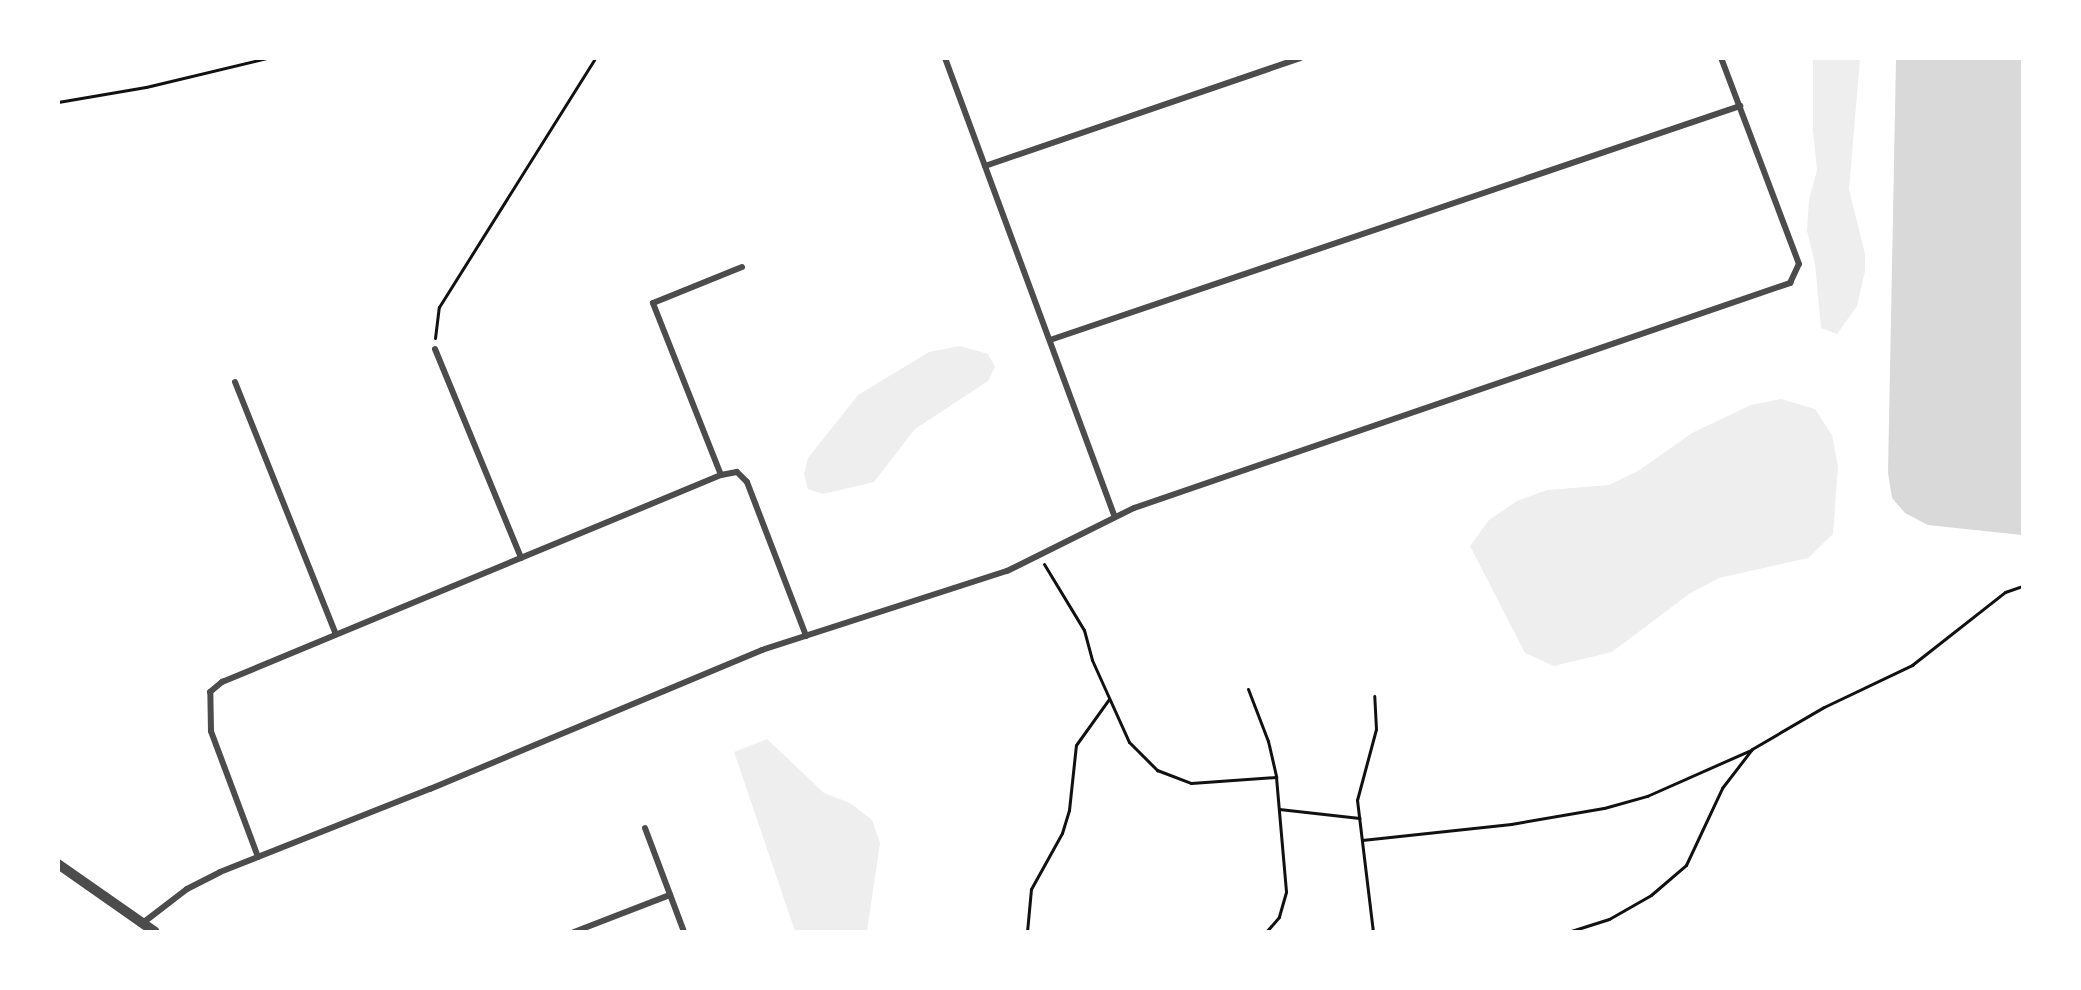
<!DOCTYPE html>
<style>
body{margin:0}
#map{position:relative;width:2081px;height:990px;overflow:hidden;background:#fff;font-family:"IBM Plex Sans",sans-serif}
div>[style]{position:absolute}
.green>*{inset:0;background:#eee}
.water>*{inset:0;background:#d9d9d9}
.path>*{height:3px;margin:-1.5px;padding:0 1.5px;transform-origin:1.5px;border-radius:1.5px;background:#111}
.minor>*{height:6px;margin:-3px;padding:0 3px;transform-origin:3px;border-radius:3px;background:#4c4c4c}
.tertiary>*{height:10px;margin:-5px;padding:0 5px;transform-origin:5px;border-radius:5px;background:#4c4c4c}
span{translate:-50% -50%;white-space:nowrap;text-align:center;line-height:1.15;-webkit-text-stroke:4.5px #fff;paint-order:stroke}
.frame{position:absolute;inset:0;border:60px solid #fff;pointer-events:none}
</style>
<div id="map">
<div class="green">
<div style="clip-path:polygon(1813px 59px,1860px 59px,1849px 189px,1865px 254px,1865px 271px,1857px 306px,1837px 334px,1821px 328px,1815px 263px,1807px 231px,1809px 200px,1817px 170px,1813px 131px)"></div>
<div style="clip-path:polygon(960px 346px,988px 354px,995px 367px,988px 381px,915px 429px,874px 482px,823px 494px,808px 489px,804px 474px,808px 458px,858px 395px,929px 352px)"></div>
<div style="clip-path:polygon(1781px 399px,1815px 409px,1832px 435px,1838px 466px,1833px 534px,1808px 558px,1719px 578px,1689px 594px,1612px 652px,1554px 666px,1525px 653px,1470px 546px,1489px 520px,1517px 501px,1547px 490px,1609px 485px,1638px 471px,1692px 433px,1751px 405px)"></div>
<div style="clip-path:polygon(767px 739px,824px 793px,850px 803px,872px 820px,880px 843px,867px 931px,795px 931px,734px 752px)"></div>
</div>
<div class="water">
<div style="clip-path:polygon(1896px 59px,2022px 59px,2022px 535px,1928px 525px,1905px 513px,1892px 498px,1888px 473px)"></div>
</div>
<div class="path">
<div style="left:58px;top:102px;width:89px;rotate:-9.7deg"></div>
<div style="left:146px;top:87px;width:124px;rotate:-13.5deg"></div>
<div style="left:435px;top:338px;width:31px;rotate:-83deg"></div>
<div style="left:439px;top:307px;width:294px;rotate:-57.9deg"></div>
<div style="left:1044px;top:564px;width:77px;rotate:58.8deg"></div>
<div style="left:1084px;top:630px;width:31px;rotate:75deg"></div>
<div style="left:1092px;top:660px;width:90px;rotate:65.7deg"></div>
<div style="left:1129px;top:742px;width:40px;rotate:45deg"></div>
<div style="left:1157px;top:770px;width:36px;rotate:21deg"></div>
<div style="left:1191px;top:783px;width:85px;rotate:-4deg"></div>
<div style="left:1248px;top:689px;width:56px;rotate:69deg"></div>
<div style="left:1268px;top:741px;width:37px;rotate:77deg"></div>
<div style="left:1276px;top:777px;width:115px;rotate:85deg"></div>
<div style="left:1286px;top:892px;width:26px;rotate:106deg"></div>
<div style="left:1279px;top:917px;width:20px;rotate:131deg"></div>
<div style="left:1279px;top:809px;width:81px;rotate:6.4deg"></div>
<div style="left:1362px;top:840px;width:150px;rotate:-6.1deg"></div>
<div style="left:1511px;top:824px;width:94px;rotate:-9.8deg"></div>
<div style="left:1604px;top:808px;width:45px;rotate:-15.6deg"></div>
<div style="left:1647px;top:796px;width:114px;rotate:-23.9deg"></div>
<div style="left:1027px;top:932px;width:43px;rotate:-84.7deg"></div>
<div style="left:1031px;top:889px;width:64px;rotate:-61deg"></div>
<div style="left:1062px;top:833px;width:24px;rotate:-73deg"></div>
<div style="left:1069px;top:810px;width:65px;rotate:-83.9deg"></div>
<div style="left:1076px;top:745px;width:57px;rotate:-54.3deg"></div>
<div style="left:1373px;top:932px;width:133px;rotate:-96.9deg"></div>
<div style="left:1357px;top:800px;width:73px;rotate:-75deg"></div>
<div style="left:1376px;top:729px;width:33px;rotate:-93deg"></div>
<div style="left:1568px;top:932px;width:43px;rotate:-17.6deg"></div>
<div style="left:1609px;top:919px;width:48px;rotate:-29.7deg"></div>
<div style="left:1651px;top:895px;width:46px;rotate:-40.6deg"></div>
<div style="left:1686px;top:865px;width:85px;rotate:-64.9deg"></div>
<div style="left:1722px;top:788px;width:49px;rotate:-52.4deg"></div>
<div style="left:1752px;top:749px;width:83px;rotate:-30.3deg"></div>
<div style="left:1824px;top:707px;width:98px;rotate:-25.5deg"></div>
<div style="left:1912px;top:665px;width:118px;rotate:-38.1deg"></div>
<div style="left:2005px;top:592px;width:18px;rotate:-19deg"></div>
</div>
<div class="minor">
<div style="left:945px;top:58px;width:489px;rotate:69.7deg"></div>
<div style="left:985px;top:166px;width:333px;rotate:-18.9deg"></div>
<div style="left:1050px;top:340px;width:729px;rotate:-18.73deg"></div>
<div style="left:435px;top:349px;width:226px;rotate:67.6deg"></div>
<div style="left:235px;top:382px;width:271px;rotate:68.2deg"></div>
<div style="left:721px;top:475px;width:185px;rotate:-111.6deg"></div>
<div style="left:653px;top:303px;width:96px;rotate:-22deg"></div>
<div style="left:645px;top:828px;width:111px;rotate:69.4deg"></div>
<div style="left:258px;top:857px;width:134px;rotate:-110.5deg"></div>
<div style="left:211px;top:731px;width:39px;rotate:-91deg"></div>
<div style="left:210px;top:692px;width:16px;rotate:-40deg"></div>
<div style="left:222px;top:682px;width:540px;rotate:-22.53deg"></div>
<div style="left:721px;top:475px;width:16px;rotate:-11deg"></div>
<div style="left:737px;top:472px;width:14px;rotate:45deg"></div>
<div style="left:747px;top:482px;width:165px;rotate:69deg"></div>
<div style="left:144px;top:922px;width:54px;rotate:-37.5deg"></div>
<div style="left:187px;top:889px;width:37px;rotate:-27deg"></div>
<div style="left:220px;top:872px;width:226px;rotate:-21.6deg"></div>
<div style="left:430px;top:789px;width:360px;rotate:-22.7deg"></div>
<div style="left:762px;top:650px;width:257px;rotate:-17.9deg"></div>
<div style="left:1007px;top:571px;width:142px;rotate:-26.4deg"></div>
<div style="left:1134px;top:508px;width:694px;rotate:-18.93deg"></div>
<div style="left:1790px;top:283px;width:21px;rotate:-65deg"></div>
<div style="left:1799px;top:264px;width:220px;rotate:-110.7deg"></div>
<div style="left:574px;top:932px;width:103px;rotate:-21.1deg"></div>
</div>
<div class="tertiary">
<div style="left:58px;top:864px;width:118px;rotate:35deg"></div>
</div>
<div class="frame"></div>
</div>
